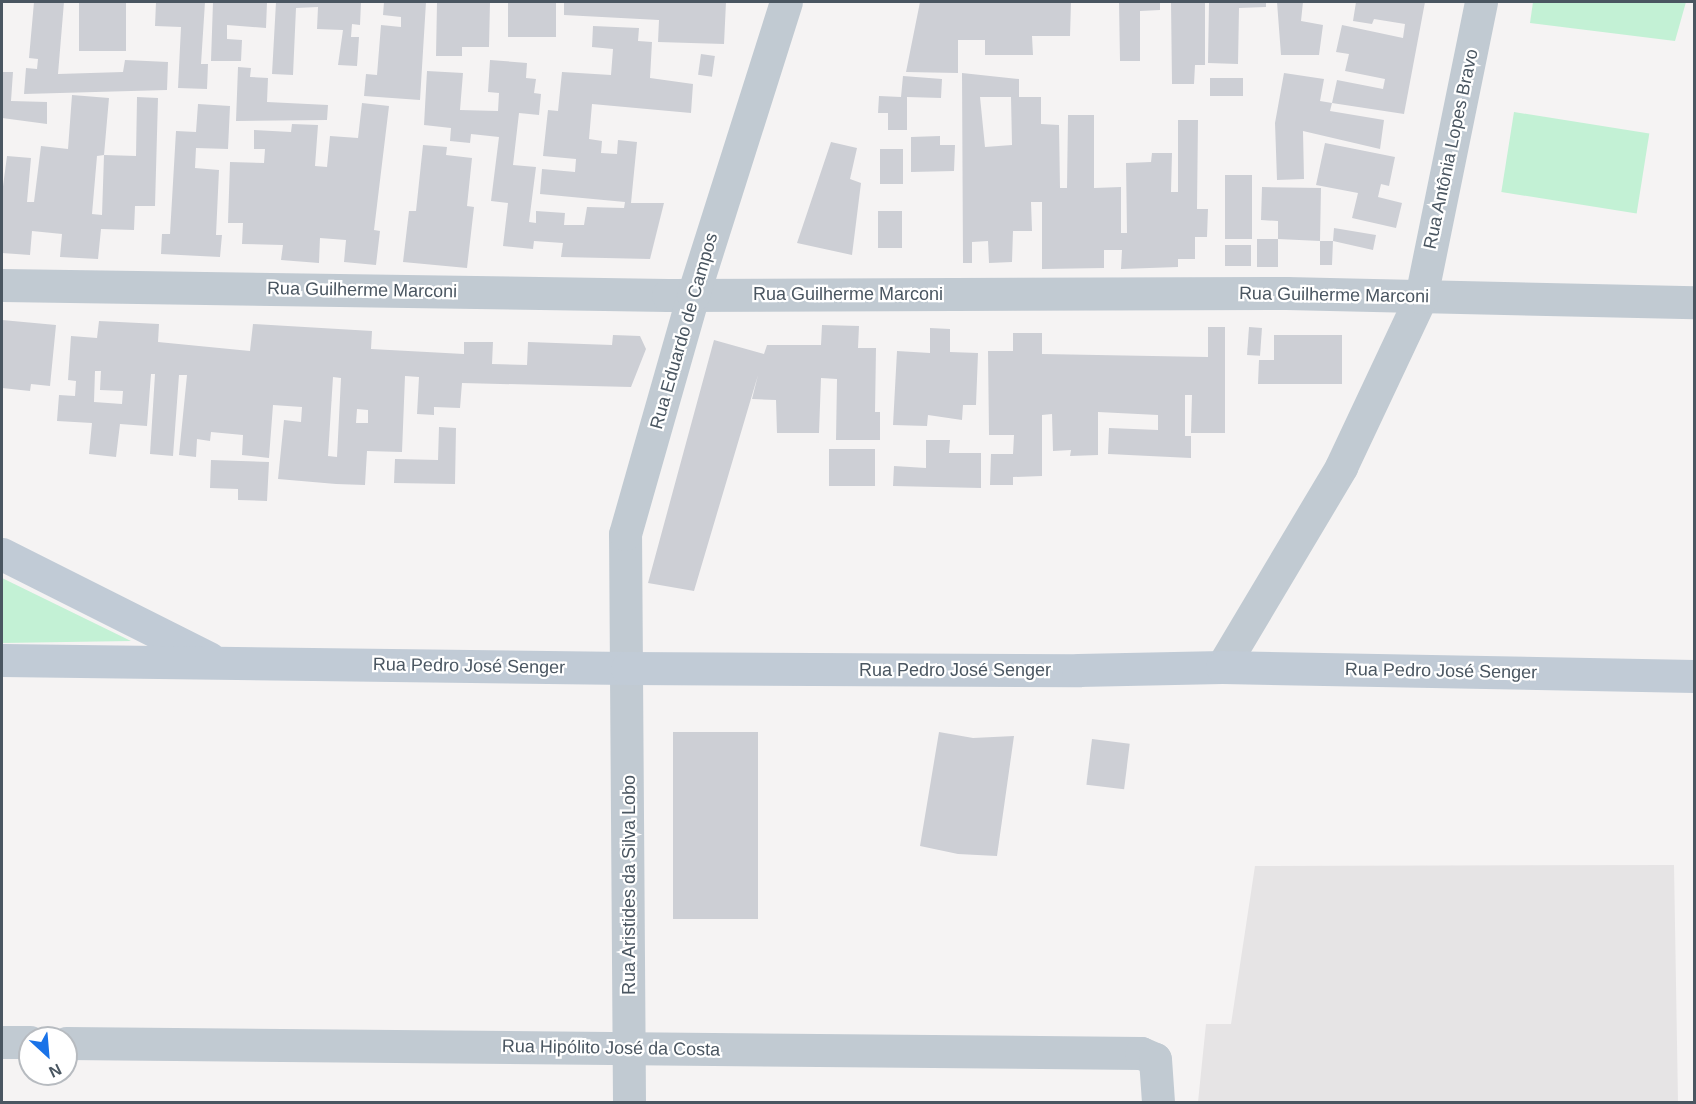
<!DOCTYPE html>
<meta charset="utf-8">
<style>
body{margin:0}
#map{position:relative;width:1696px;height:1104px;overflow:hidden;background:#f5f3f3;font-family:Arial,sans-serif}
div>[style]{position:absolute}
.education>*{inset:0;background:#e6e4e5}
.green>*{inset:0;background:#c3f1d5;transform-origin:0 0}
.building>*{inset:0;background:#cdcfd5;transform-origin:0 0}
.street>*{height:33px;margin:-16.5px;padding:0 16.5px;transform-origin:16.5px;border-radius:16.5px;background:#c1cad2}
.secondary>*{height:33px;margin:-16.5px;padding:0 16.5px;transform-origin:16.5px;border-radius:16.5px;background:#c1cbd6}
span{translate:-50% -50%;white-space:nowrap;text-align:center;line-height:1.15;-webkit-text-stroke:4.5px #fff;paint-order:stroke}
.street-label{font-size:18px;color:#4a5661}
.frame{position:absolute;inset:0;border:3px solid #4a5661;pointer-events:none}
.north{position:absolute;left:18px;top:1026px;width:60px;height:60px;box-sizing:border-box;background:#fff;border:2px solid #b7bbc0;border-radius:50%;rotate:154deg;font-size:16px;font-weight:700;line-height:24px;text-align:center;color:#4a5661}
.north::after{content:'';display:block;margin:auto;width:21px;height:27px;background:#1a73e8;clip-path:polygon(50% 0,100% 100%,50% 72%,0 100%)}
</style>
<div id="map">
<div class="education">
<div style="clip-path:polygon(1674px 865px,1678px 1102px,1198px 1102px,1206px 1024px,1231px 1024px,1255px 866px)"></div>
</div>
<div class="green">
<div style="clip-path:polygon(1533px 2px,1686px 2px,1675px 41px,1530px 23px)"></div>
<div style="left:1514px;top:112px;width:137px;height:81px;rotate:9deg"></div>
<div style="clip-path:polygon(2px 578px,131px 641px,2px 643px)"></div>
</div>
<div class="building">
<div style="clip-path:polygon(34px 2px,64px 2px,58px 74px,123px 72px,125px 60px,168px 62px,167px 90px,24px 94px,26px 68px,37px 69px,38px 59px,29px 58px)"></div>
<div style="left:79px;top:2px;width:47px;height:49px"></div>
<div style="clip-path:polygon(156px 2px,205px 2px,201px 64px,208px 64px,207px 89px,178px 88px,181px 27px,155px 26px)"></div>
<div style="clip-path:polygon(213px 2px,267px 2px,266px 28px,227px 25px,227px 39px,242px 40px,241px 61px,211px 61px)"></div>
<div style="clip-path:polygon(276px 2px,361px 2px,360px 25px,352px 24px,351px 37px,359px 37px,357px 66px,338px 65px,343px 30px,317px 29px,318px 7px,296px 8px,293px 75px,272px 74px)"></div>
<div style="clip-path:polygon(384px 2px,426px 2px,420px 100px,364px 96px,366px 74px,377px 75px,381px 25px,401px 27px,401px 17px,383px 15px)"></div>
<div style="clip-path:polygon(437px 2px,490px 2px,489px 47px,462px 47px,462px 56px,436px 56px)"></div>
<div style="left:508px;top:2px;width:48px;height:35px"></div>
<div style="clip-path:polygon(564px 2px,726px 2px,724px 44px,658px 42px,659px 20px,564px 15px)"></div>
<div style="clip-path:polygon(920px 2px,1071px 2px,1070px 36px,1032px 36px,1033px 55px,985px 55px,985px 40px,958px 40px,958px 73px,906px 72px)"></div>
<div style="clip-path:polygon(1119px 2px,1160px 2px,1160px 10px,1140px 11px,1140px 61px,1120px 61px)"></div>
<div style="clip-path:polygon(1171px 2px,1205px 2px,1205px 65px,1195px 65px,1194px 84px,1172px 84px)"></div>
<div style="clip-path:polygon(1209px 2px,1266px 2px,1266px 7px,1239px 8px,1238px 64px,1208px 63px)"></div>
<div style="clip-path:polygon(1277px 2px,1303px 2px,1301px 21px,1323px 25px,1319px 55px,1281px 55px)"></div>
<div style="clip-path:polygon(1356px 2px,1425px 2px,1404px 114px,1332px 103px,1337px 80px,1383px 89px,1385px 79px,1345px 71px,1349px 54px,1336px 52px,1342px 25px,1403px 38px,1405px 24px,1374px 19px,1372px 24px,1353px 21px)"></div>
<div style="clip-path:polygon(593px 26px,639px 28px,638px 41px,652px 42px,650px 78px,693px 84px,691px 113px,592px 104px,589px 139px,602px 141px,601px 153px,617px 154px,618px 140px,637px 142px,631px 203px,664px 203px,650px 259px,561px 257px,563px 243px,534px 241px,533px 249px,503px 246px,508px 203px,491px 201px,499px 137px,471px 134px,470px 143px,450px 141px,451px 128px,424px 125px,427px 71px,463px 73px,460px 110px,498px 111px,499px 93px,488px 92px,490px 60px,527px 63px,526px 78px,536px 79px,534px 93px,541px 94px,539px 115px,519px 113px,513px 165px,536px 167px,529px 222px,536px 223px,536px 211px,565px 213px,564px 225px,584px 225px,587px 207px,624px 208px,625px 202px,540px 194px,542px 169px,575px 172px,576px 159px,543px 156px,548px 110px,558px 111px,562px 72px,611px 75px,613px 49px,592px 47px)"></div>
<div style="left:701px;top:54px;width:14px;height:21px;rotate:8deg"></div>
<div style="clip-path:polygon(238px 67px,251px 68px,250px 77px,268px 78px,267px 102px,328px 105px,327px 120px,236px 121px)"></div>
<div style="clip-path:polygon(2px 72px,13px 72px,11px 101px,47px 102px,47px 124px,2px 118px)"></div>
<div style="clip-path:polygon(evenodd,962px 73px,1019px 79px,1019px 97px,1041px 97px,1041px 124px,1059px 125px,1060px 188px,1067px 188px,1068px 115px,1094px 115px,1094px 188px,1121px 187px,1121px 233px,1127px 233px,1126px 163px,1151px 162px,1152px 153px,1172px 153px,1171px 192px,1178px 192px,1178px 120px,1198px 120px,1197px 209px,1208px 209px,1207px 237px,1195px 237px,1195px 259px,1178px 259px,1178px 267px,1121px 269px,1122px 250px,1104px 250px,1104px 268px,1042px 269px,1042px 202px,1031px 202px,1032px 231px,1013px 231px,1012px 262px,989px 263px,988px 241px,972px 242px,972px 263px,963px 263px,962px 73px,980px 97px,1011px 97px,1012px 145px,985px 147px,980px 97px)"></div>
<div style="clip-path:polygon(1284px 73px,1324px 79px,1320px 101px,1332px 103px,1330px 111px,1384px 120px,1380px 149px,1303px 131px,1304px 179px,1277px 180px,1275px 123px)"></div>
<div style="clip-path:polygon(903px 76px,942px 79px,941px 98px,907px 97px,907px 130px,888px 130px,888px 113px,878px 113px,879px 96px,901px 97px)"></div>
<div style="left:1210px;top:78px;width:33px;height:18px"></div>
<div style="clip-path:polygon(72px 95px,109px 98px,104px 155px,97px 156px,92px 214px,102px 215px,104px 155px,136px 156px,137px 97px,158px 98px,155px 206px,135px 206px,134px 230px,101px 229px,98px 259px,60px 257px,62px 234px,32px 231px,30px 255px,2px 253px,2px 194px,7px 156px,31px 158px,27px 202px,34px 202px,41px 146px,68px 149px)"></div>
<div style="clip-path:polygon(362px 103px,389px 106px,374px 230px,380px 231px,376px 265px,344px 262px,346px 240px,320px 238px,319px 263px,281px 260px,283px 245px,242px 244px,243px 223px,228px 223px,230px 162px,264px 163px,265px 149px,254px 149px,254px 130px,291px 132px,292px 124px,318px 125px,315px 166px,327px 167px,330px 136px,358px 138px)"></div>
<div style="clip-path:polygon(198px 104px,230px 106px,228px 149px,196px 148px,195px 168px,219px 170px,216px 235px,222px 235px,220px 257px,161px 254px,162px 234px,170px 234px,176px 131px,196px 132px)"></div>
<div style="clip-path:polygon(940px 136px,940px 145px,955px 145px,954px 171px,911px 172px,911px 137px)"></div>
<div style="clip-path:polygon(831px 142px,857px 148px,850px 179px,861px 183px,852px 255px,797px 243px)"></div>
<div style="clip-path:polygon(1325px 143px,1395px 157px,1389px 186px,1381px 184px,1378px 197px,1402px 203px,1396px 228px,1352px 218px,1358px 193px,1316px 185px)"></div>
<div style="clip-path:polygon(423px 145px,447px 147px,446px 155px,472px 158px,467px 206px,474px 207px,467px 268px,403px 262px,409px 211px,416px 211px)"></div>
<div style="left:880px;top:149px;width:23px;height:35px"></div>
<div style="left:1252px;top:175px;width:64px;height:27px;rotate:90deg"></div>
<div style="clip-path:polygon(1262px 187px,1321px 188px,1320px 241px,1278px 239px,1278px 221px,1261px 220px)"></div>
<div style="left:878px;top:211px;width:24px;height:37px"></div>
<div style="clip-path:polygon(1334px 228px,1376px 235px,1373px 250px,1333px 241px,1332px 265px,1320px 265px,1320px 241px,1333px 241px)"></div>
<div style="left:1278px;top:239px;width:28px;height:21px;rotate:90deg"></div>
<div style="left:1251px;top:245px;width:21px;height:26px;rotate:90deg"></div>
<div style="clip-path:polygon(2px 320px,56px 325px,50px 386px,31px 384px,30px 391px,2px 388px)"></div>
<div style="clip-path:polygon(evenodd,99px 321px,159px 324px,158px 342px,250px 351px,253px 324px,372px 331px,371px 349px,464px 354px,464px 342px,493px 342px,492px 364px,527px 365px,528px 342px,612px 345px,613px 335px,640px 336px,646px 349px,631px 387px,462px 383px,460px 408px,434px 407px,434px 415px,417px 414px,419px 377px,405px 376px,402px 452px,367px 451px,365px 485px,336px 484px,278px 479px,284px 420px,301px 422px,302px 407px,273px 405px,269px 458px,242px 455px,243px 435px,211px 432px,210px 441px,197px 439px,196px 457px,179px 455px,187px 375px,179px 375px,173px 456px,150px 454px,155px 374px,151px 374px,147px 426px,120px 424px,116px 457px,89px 454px,92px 423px,57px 421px,59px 395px,75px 396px,76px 381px,68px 380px,71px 336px,97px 338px,99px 321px,95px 371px,101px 371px,100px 390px,123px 391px,122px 404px,94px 402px,95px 371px,99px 321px,333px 377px,341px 378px,337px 457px,328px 456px,333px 377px,99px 321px,357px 409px,368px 410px,368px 423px,356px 423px,357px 409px)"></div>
<div style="clip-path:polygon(822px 325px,859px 326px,858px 348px,876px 348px,875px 412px,880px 412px,880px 440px,836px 440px,837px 379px,821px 378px,819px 433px,777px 433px,776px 400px,752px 399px,758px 375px,694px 591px,648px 583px,714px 340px,764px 354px,767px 345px,821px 345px)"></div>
<div style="clip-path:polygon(1208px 327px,1225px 327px,1225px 433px,1191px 433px,1192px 395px,1185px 395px,1185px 436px,1191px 436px,1191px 458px,1108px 454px,1109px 428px,1158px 430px,1158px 415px,1098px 412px,1098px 455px,1070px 456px,1071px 450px,1053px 451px,1052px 414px,1042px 415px,1042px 476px,1013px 477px,1013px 485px,990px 485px,991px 454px,1013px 454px,1014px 435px,989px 435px,988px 351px,1013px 351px,1013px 333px,1042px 333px,1042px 354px,1208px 357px)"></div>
<div style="left:1249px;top:327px;width:13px;height:28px;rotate:4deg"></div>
<div style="clip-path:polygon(930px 328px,950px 329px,950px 352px,978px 353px,976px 405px,963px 405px,962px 420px,928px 415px,927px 426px,893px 425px,897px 351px,930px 353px)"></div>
<div style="clip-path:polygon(1274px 335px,1342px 335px,1342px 384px,1258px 384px,1259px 360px,1274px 360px)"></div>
<div style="clip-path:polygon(439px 427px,456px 428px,455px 484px,394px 483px,395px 459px,438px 460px)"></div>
<div style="clip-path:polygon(926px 440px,950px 440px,949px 453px,981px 453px,981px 488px,893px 486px,894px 466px,926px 468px)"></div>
<div style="left:829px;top:449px;width:46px;height:37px"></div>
<div style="clip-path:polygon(211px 460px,269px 462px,267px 501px,238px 500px,238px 489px,210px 488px)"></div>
<div style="left:673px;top:732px;width:85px;height:187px"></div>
<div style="clip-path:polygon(939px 732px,973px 738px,1014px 736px,997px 856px,958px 854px,920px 846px)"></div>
<div style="left:1092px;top:739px;width:38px;height:46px;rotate:7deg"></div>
</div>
<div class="street">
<div style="left:2px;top:285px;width:666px;rotate:0.86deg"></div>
<div style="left:668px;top:295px;width:618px;rotate:-0.19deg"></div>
<div style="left:1286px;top:293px;width:408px;rotate:1.3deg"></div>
<div style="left:1222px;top:667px;width:233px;rotate:-59.2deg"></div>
<div style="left:1341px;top:467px;width:188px;rotate:-64.8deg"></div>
<div style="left:1421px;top:297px;width:301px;rotate:-78.5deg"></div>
<div style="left:2px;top:1042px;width:28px"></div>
<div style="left:66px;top:1043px;width:1075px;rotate:0.53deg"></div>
<div style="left:1141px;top:1053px;width:15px;rotate:23deg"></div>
<div style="left:1155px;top:1059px;width:43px;rotate:86deg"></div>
<div style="left:629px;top:1102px;width:568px;rotate:-90.4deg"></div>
<div style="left:625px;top:534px;width:248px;rotate:-74.1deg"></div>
<div style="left:693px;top:295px;width:307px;rotate:-72.4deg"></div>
</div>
<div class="secondary">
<div style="left:2px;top:554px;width:232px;rotate:26.7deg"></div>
<div style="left:2px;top:660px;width:625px;rotate:0.73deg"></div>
<div style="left:627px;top:668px;width:451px;rotate:0.3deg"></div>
<div style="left:1078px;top:670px;width:144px;rotate:-1.2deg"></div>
<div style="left:1222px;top:667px;width:472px;rotate:1.1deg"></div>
</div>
<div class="street-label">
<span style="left:1451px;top:149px;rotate:-78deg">Rua Antônia Lopes Bravo</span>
<span style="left:362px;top:290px;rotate:1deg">Rua Guilherme Marconi</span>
<span style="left:848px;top:294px">Rua Guilherme Marconi</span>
<span style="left:1334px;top:295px;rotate:1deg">Rua Guilherme Marconi</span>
<span style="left:684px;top:331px;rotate:-74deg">Rua Eduardo de Campos</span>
<span style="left:469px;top:666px;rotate:1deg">Rua Pedro José Senger</span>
<span style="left:955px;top:670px">Rua Pedro José Senger</span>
<span style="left:1441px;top:671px;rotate:1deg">Rua Pedro José Senger</span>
<span style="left:629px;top:885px;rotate:-90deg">Rua Aristides da Silva Lobo</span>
<span style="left:611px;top:1048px;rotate:1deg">Rua Hipólito José da Costa</span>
</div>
<div class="frame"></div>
<div class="north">N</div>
</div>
